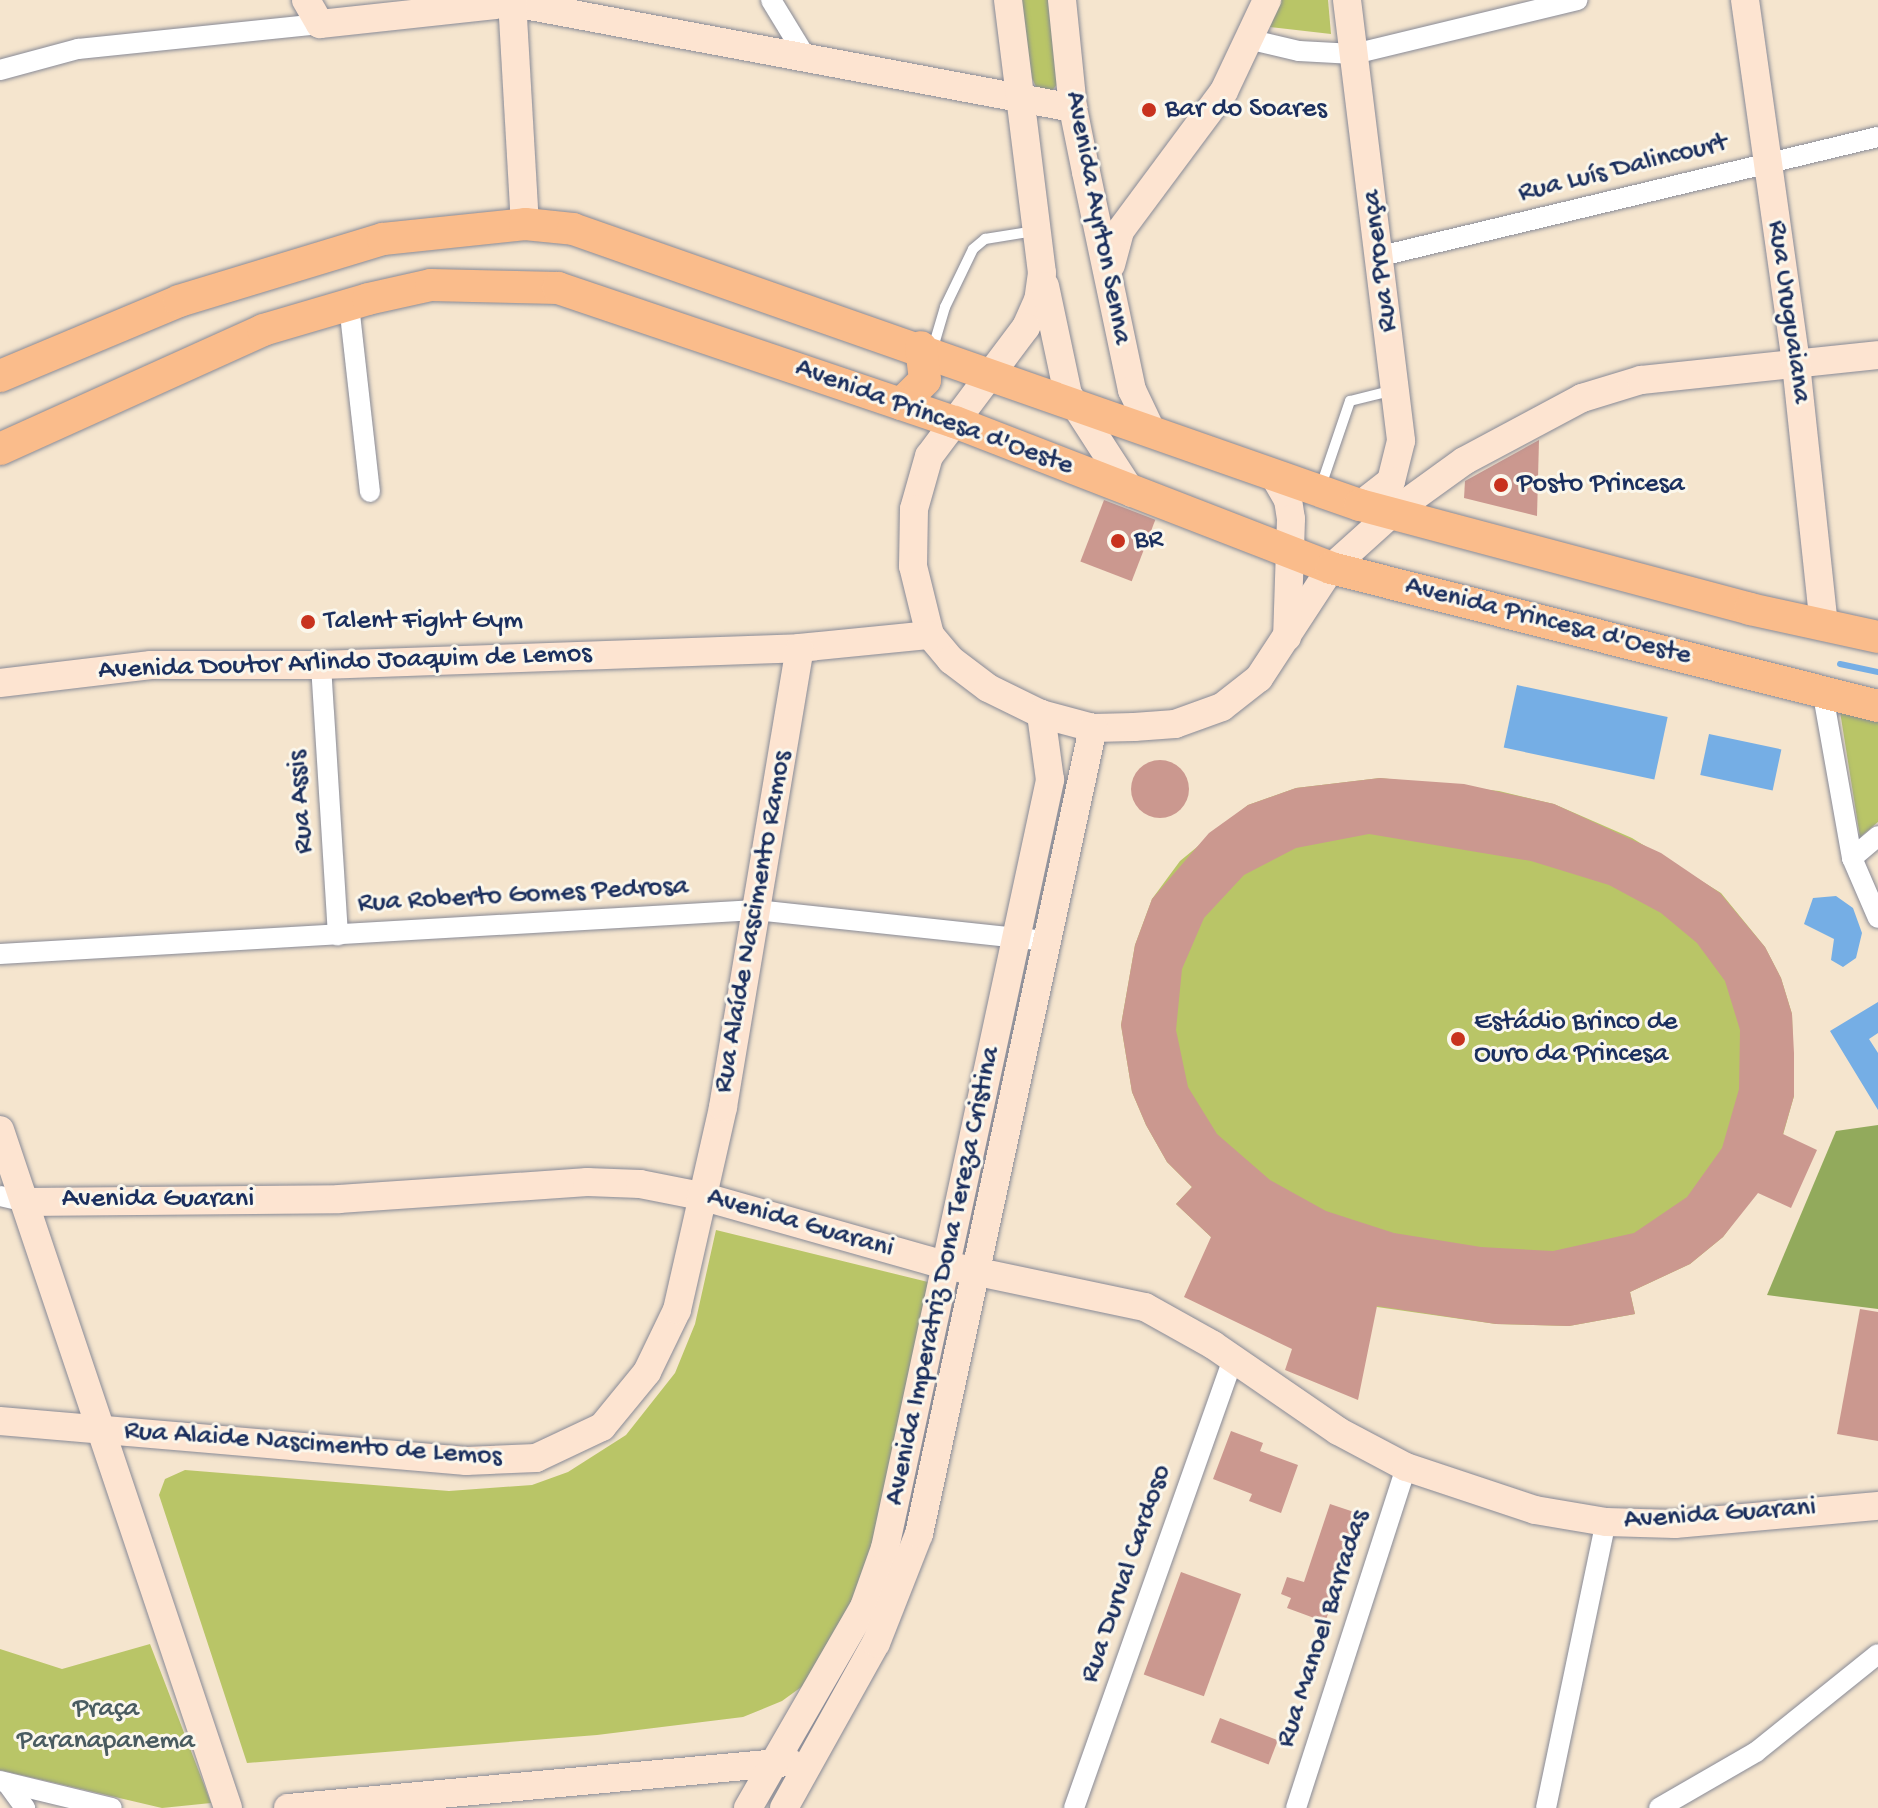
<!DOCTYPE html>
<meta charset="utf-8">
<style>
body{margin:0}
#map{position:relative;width:1878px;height:1808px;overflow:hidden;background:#f5e5ce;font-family:"Gochi Hand",sans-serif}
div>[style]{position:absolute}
.green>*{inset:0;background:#b9c567}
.forest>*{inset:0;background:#92aa5c}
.water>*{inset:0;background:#75aee5;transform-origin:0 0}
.stream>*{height:6px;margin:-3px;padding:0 3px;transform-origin:3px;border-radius:3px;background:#75aee5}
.building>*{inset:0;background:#cb988f;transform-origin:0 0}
.round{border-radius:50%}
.roads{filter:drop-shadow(0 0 2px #888a96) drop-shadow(0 0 2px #888a96)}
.lane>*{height:10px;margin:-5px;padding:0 5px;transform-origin:5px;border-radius:5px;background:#fff}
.street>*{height:20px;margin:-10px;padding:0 10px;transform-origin:10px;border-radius:10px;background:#fff}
.secondary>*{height:28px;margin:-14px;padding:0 14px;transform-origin:14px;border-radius:14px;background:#fde4d1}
.primary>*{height:32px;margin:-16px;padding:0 16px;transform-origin:16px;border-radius:16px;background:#fabc8b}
.dots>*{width:22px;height:22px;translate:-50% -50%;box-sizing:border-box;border:4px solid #fbf7ec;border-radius:50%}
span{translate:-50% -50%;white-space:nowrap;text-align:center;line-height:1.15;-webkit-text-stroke:6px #fbf7ec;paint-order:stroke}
.poi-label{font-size:28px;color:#1b2f5e}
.left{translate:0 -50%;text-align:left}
.street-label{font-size:28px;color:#1b2f5e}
.park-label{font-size:28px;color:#4a5c61}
</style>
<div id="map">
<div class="green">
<div style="clip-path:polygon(1019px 0,1049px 0,1058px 83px,1051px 92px,1037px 89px,1032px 78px)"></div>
<div style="clip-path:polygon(1280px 0,1328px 0,1331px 34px,1270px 27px)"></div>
<div style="clip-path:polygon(1838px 699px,1878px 706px,1878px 822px,1860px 837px)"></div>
<div style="clip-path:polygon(1380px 778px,1499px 791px,1554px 804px,1632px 838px,1721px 893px,1765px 947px,1781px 978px,1792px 1014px,1794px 1096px,1773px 1170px,1723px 1237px,1690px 1264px,1630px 1292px,1635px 1314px,1569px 1326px,1496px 1324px,1377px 1307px,1211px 1237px,1176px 1204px,1192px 1187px,1167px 1162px,1146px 1125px,1132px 1092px,1121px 1025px,1135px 945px,1152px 899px,1180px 861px,1248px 805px,1296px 788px)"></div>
<div style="clip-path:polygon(716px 1230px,928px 1282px,882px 1515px,856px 1595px,811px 1680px,782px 1701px,743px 1717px,597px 1735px,247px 1763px,159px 1495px,165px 1479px,185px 1470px,449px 1491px,532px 1485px,568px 1472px,626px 1435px,675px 1373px,695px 1324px)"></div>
<div style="clip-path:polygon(150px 1644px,211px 1803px,162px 1808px,0 1770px,0 1649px,62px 1669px)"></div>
</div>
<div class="forest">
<div style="clip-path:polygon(1878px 1125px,1878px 1309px,1767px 1295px,1836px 1131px)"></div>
</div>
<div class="water">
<div style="left:1517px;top:685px;width:154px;height:64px;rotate:12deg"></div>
<div style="left:1709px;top:734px;width:74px;height:42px;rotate:12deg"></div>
<div style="clip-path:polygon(1836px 896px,1853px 908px,1862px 933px,1856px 958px,1843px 967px,1831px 960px,1834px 939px,1804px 924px,1813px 898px)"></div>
<div style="clip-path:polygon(1878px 1002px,1878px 1033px,1869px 1039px,1878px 1053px,1878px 1110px,1830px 1031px)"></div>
</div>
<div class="stream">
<div style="left:1840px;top:664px;width:39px;rotate:12deg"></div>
</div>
<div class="building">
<div style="clip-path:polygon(1539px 440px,1537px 516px,1464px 498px,1465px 481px)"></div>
<div style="left:1104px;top:500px;width:55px;height:66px;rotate:21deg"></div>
<div class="round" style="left:1131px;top:760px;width:58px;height:58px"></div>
<div style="clip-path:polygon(evenodd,1380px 778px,1464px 784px,1554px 804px,1661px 853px,1720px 893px,1765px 947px,1781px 978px,1792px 1014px,1794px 1053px,1794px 1096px,1783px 1134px,1817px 1150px,1791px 1208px,1758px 1193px,1723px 1237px,1690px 1264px,1630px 1292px,1635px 1314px,1569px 1326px,1496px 1324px,1377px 1306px,1358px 1400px,1285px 1370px,1292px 1349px,1184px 1297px,1211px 1237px,1176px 1204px,1192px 1187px,1167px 1162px,1146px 1125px,1132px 1092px,1121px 1025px,1135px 945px,1152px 899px,1209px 833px,1248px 805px,1296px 788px,1380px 778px,1369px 834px,1531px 861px,1609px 885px,1661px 913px,1697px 943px,1725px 981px,1740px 1030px,1739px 1089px,1722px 1148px,1687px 1197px,1634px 1233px,1553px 1251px,1481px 1247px,1394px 1233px,1326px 1211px,1270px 1180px,1217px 1134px,1188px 1087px,1176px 1030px,1182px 969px,1204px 918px,1244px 875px,1296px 848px,1369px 834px)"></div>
<div style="clip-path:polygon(1860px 1309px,1878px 1312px,1878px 1441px,1837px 1434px)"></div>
<div style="clip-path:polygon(1231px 1431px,1263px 1443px,1260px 1451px,1298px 1465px,1281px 1513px,1249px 1501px,1252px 1494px,1213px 1479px)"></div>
<div style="clip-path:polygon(1330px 1504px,1366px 1516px,1325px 1622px,1287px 1608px,1291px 1598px,1281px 1594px,1287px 1577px,1304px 1582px)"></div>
<div style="left:1181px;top:1572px;width:64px;height:109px;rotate:20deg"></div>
<div style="left:1220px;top:1718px;width:62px;height:26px;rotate:21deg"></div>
</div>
<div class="roads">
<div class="lane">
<div style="left:932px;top:351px;width:46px;rotate:-73.5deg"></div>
<div style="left:945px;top:307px;width:64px;rotate:-64.2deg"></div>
<div style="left:973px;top:249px;width:16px;rotate:-40deg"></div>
<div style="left:985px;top:239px;width:51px;rotate:-9.1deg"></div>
<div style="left:1321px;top:486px;width:90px;rotate:-71.2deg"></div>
<div style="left:1350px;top:401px;width:45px;rotate:-14deg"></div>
</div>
<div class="street">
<div style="left:771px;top:0;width:69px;rotate:58.6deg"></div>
<div style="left:1252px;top:40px;width:48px;rotate:13.2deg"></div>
<div style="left:1299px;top:51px;width:55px;rotate:3.1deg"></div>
<div style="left:1354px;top:54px;width:230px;rotate:-13.6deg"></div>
<div style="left:0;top:70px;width:81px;rotate:-15.1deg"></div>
<div style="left:78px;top:49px;width:243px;rotate:-5.9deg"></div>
<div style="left:1381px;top:256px;width:511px;rotate:-13.47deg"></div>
<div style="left:349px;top:305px;width:188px;rotate:83.6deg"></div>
<div style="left:321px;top:665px;width:271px;rotate:86.4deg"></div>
<div style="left:1823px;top:695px;width:166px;rotate:79.9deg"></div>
<div style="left:1852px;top:858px;width:65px;rotate:66.6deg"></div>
<div style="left:1852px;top:858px;width:34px;rotate:-40deg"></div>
<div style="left:0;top:954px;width:757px;rotate:-3.33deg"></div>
<div style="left:756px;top:910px;width:294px;rotate:6.1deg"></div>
<div style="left:0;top:1196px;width:26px;rotate:13deg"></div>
<div style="left:0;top:1781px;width:115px;rotate:13.6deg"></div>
<div style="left:7px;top:1783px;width:31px;rotate:54deg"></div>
<div style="left:1074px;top:1808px;width:477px;rotate:-70.5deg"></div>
<div style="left:1296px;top:1808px;width:358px;rotate:-72.1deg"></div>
<div style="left:1546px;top:1808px;width:292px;rotate:-78.2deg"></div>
<div style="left:1659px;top:1808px;width:112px;rotate:-30deg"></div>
<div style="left:1756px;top:1752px;width:156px;rotate:-38.8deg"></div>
</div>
<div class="secondary">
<div style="left:306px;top:0;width:28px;rotate:60deg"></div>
<div style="left:320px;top:24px;width:195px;rotate:-6.2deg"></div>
<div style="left:514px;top:3px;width:569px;rotate:10.64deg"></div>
<div style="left:512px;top:0;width:224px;rotate:86.7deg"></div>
<div style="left:1008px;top:0;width:275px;rotate:82.9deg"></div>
<div style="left:1042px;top:273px;width:27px;rotate:98deg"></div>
<div style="left:1038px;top:300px;width:30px;rotate:114deg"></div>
<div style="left:1026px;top:327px;width:161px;rotate:126.9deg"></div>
<div style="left:929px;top:456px;width:55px;rotate:105.8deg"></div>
<div style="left:914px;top:509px;width:57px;rotate:91deg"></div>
<div style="left:913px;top:566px;width:71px;rotate:76.2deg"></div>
<div style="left:930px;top:635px;width:33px;rotate:50deg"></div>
<div style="left:951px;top:660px;width:46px;rotate:37.1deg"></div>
<div style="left:988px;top:688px;width:59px;rotate:26.1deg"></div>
<div style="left:1041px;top:714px;width:54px;rotate:15.1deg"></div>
<div style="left:1093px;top:728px;width:41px;rotate:-1.4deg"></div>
<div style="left:1134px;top:727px;width:41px;rotate:-4.2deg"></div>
<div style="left:1175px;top:724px;width:50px;rotate:-19.9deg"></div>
<div style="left:1222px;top:707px;width:47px;rotate:-38.1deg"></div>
<div style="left:1259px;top:678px;width:131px;rotate:-56.8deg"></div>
<div style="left:1331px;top:568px;width:82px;rotate:-42deg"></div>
<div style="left:1392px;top:513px;width:89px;rotate:-35.8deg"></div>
<div style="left:1464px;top:461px;width:134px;rotate:-28.1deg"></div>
<div style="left:1582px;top:398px;width:62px;rotate:-17deg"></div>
<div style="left:1641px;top:380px;width:238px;rotate:-6deg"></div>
<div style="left:1062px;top:0;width:109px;rotate:84.2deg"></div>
<div style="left:1073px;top:108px;width:65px;rotate:78.5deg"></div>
<div style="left:1086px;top:172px;width:223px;rotate:78.1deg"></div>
<div style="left:1132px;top:390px;width:47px;rotate:64.5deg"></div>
<div style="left:1347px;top:0;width:444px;rotate:83deg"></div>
<div style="left:1401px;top:441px;width:41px;rotate:104deg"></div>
<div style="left:1391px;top:481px;width:39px;rotate:142deg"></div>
<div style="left:1745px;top:0;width:368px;rotate:82deg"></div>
<div style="left:1796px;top:364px;width:263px;rotate:83.9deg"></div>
<div style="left:1111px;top:265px;width:35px;rotate:-75deg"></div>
<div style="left:1120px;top:231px;width:174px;rotate:-53.4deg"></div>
<div style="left:1224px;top:91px;width:101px;rotate:-64.7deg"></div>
<div style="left:1045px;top:286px;width:110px;rotate:78deg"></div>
<div style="left:1068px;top:394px;width:118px;rotate:57.1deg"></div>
<div style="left:1273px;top:474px;width:30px;rotate:60deg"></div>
<div style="left:1288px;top:500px;width:19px;rotate:81deg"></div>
<div style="left:1291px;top:519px;width:118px;rotate:91.9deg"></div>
<div style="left:0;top:683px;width:152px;rotate:-6.8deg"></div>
<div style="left:151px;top:665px;width:170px"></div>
<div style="left:321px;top:665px;width:478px;rotate:-2deg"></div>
<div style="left:799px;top:648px;width:132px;rotate:-5.7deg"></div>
<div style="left:0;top:1130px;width:715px;rotate:71.41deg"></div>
<div style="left:25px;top:1202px;width:314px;rotate:-0.5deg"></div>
<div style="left:339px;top:1199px;width:249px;rotate:-3.9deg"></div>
<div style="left:587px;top:1182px;width:53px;rotate:2.2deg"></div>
<div style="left:640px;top:1184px;width:62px;rotate:11.1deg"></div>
<div style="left:701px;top:1196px;width:254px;rotate:15.8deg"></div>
<div style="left:945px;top:1265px;width:204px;rotate:11.9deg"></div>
<div style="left:1145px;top:1307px;width:78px;rotate:29.2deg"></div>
<div style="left:1213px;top:1345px;width:152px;rotate:34.5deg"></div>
<div style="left:1338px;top:1431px;width:77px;rotate:27.9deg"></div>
<div style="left:1406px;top:1467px;width:136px;rotate:18.4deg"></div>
<div style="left:1535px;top:1510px;width:72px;rotate:9.6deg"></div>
<div style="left:1606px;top:1522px;width:69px;rotate:1.7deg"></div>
<div style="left:1675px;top:1524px;width:204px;rotate:-5.1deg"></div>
<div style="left:0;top:1421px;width:468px;rotate:4.9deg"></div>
<div style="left:466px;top:1461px;width:70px;rotate:-2.5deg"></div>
<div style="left:536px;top:1458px;width:73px;rotate:-25.2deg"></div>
<div style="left:602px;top:1427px;width:71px;rotate:-50.7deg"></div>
<div style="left:647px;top:1372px;width:69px;rotate:-64.2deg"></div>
<div style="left:677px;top:1310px;width:208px;rotate:-77.2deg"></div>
<div style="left:723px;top:1107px;width:465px;rotate:-80.5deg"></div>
<div style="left:288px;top:1808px;width:503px;rotate:-5.25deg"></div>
<div style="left:748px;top:1808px;width:232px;rotate:-60deg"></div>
<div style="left:864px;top:1607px;width:63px;rotate:-70.4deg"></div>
<div style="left:885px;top:1548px;width:786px;rotate:-77.87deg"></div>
<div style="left:1050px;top:780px;width:67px;rotate:-97.8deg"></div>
<div style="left:784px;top:1808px;width:189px;rotate:-60.9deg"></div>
<div style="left:876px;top:1643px;width:117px;rotate:-68.5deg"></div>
<div style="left:919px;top:1534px;width:825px;rotate:-77.82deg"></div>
</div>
<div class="primary">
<div style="left:0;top:376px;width:194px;rotate:-22.7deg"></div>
<div style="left:179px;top:301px;width:213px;rotate:-16.9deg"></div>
<div style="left:383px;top:239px;width:143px;rotate:-6deg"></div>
<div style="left:525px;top:224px;width:48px;rotate:5.9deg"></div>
<div style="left:573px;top:229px;width:834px;rotate:19.33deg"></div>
<div style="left:1360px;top:505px;width:404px;rotate:14.9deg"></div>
<div style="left:1750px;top:609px;width:131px;rotate:12.3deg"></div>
<div style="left:901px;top:404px;width:34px;rotate:-45deg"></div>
<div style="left:925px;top:380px;width:33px;rotate:-97deg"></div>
<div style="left:0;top:449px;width:289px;rotate:-24.3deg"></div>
<div style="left:263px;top:330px;width:109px;rotate:-16.4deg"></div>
<div style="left:368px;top:299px;width:65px;rotate:-12.5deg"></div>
<div style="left:431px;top:285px;width:127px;rotate:1.4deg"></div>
<div style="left:558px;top:288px;width:419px;rotate:18.7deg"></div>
<div style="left:955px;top:422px;width:403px;rotate:21.2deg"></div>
<div style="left:1331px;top:568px;width:564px;rotate:14.16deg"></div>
</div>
</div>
<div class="dots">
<div style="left:1149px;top:110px;background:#c8321e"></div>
<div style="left:1501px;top:485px;background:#c8321e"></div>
<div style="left:1118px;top:541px;background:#c8321e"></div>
<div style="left:308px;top:622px;background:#c8321e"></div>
<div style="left:1458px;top:1039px;background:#c8321e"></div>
</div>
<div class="poi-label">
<span class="left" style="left:1165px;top:110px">Bar do Soares</span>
<span class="left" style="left:1517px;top:485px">Posto Princesa</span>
<span class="left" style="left:1134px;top:541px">BR</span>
<span class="left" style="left:324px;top:622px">Talent Fight Gym</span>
<span class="left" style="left:1474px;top:1039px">Estádio Brinco de<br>Ouro da Princesa</span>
</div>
<div class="street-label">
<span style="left:1623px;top:169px;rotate:-14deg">Rua Luís Dalincourt</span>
<span style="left:1097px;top:218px;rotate:79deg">Avenida Ayrton Senna</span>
<span style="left:1381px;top:261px;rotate:-97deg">Rua Proença</span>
<span style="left:1788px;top:312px;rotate:82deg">Rua Uruguaiana</span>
<span style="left:934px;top:418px;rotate:20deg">Avenida Princesa d'Oeste</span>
<span style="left:1548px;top:622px;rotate:14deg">Avenida Princesa d'Oeste</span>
<span style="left:345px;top:663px;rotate:-2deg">Avenida Doutor Arlindo Joaquim de Lemos</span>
<span style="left:302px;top:802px;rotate:-94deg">Rua Assis</span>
<span style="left:523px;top:896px;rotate:-3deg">Rua Roberto Gomes Pedrosa</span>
<span style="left:754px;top:922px;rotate:-80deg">Rua Alaíde Nascimento Ramos</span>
<span style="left:158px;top:1200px">Avenida Guarani</span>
<span style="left:800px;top:1224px;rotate:16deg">Avenida Guarani</span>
<span style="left:944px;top:1276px;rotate:-78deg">Avenida Imperatriz Dona Tereza Cristina</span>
<span style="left:313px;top:1445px;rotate:4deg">Rua Alaide Nascimento de Lemos</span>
<span style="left:1720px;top:1515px;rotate:-4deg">Avenida Guarani</span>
<span style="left:1127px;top:1574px;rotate:-71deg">Rua Durval Cardoso</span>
<span style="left:1324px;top:1629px;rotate:-72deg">Rua Manoel Barradas</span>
</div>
<div class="park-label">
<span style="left:106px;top:1726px">Praça<br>Paranapanema</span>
</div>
</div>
